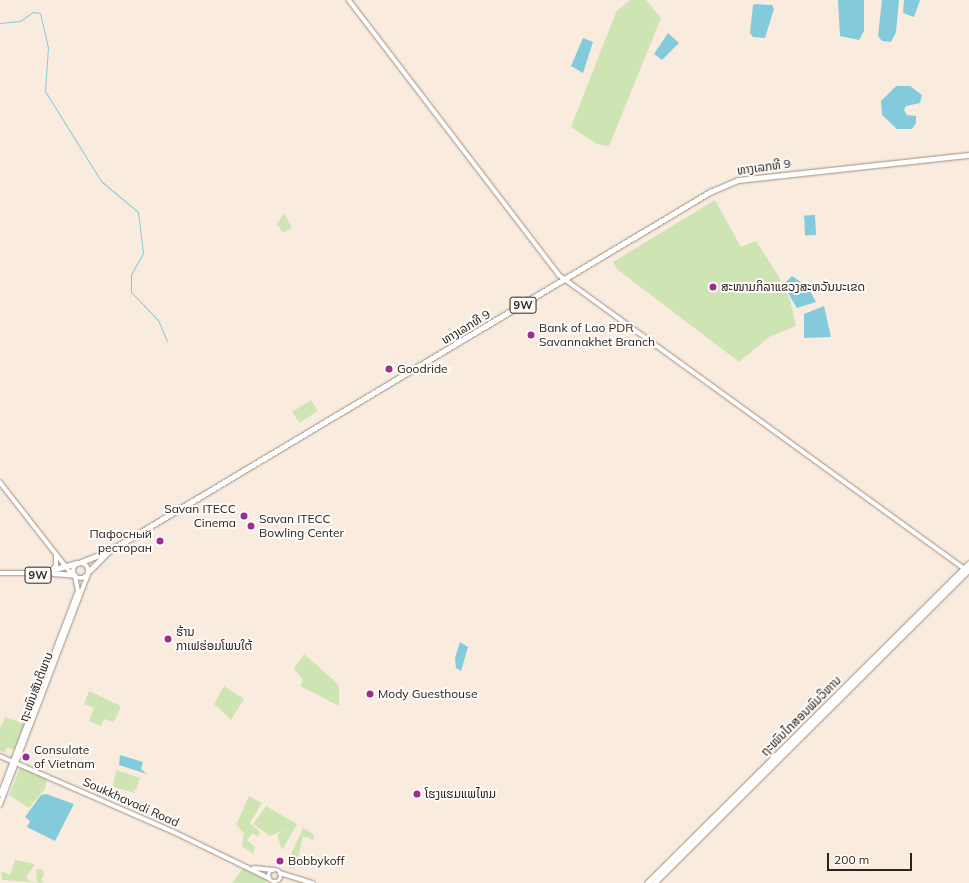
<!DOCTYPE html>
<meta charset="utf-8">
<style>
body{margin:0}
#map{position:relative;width:969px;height:883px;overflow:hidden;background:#faebdf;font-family:Mulish,"Noto Sans Lao",sans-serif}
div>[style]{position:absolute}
.green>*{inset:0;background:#cee5b3;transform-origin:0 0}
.water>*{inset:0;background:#83cbdb;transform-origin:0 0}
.stream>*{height:1px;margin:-0.5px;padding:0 0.5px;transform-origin:0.5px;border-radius:0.5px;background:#83cbdb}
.roads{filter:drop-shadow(0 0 1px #9d8f84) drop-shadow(0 0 1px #9d8f84)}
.minor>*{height:3.5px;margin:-1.75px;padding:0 1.75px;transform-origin:1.75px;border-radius:1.75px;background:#fff}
.minor>.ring{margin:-1.75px;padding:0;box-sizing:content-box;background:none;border:3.5px solid #fff;border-radius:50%}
.major>*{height:4.5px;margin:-2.25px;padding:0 2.25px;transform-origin:2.25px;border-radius:2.25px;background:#fff}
.major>.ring{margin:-2.25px;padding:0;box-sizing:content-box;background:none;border:4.5px solid #fff;border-radius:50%}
.highway>*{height:5px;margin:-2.5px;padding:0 2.5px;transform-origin:2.5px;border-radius:2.5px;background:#fff}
.dots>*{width:11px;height:11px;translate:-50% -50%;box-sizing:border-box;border:2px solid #fefbf8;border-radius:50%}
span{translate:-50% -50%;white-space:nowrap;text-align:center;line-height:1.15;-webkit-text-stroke:4px #fefbf8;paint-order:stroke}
.shield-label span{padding:1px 3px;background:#fefbf8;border:1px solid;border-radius:3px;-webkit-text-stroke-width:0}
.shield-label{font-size:11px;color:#2b2521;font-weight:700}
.street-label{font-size:12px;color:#2b2521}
.poi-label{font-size:12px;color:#2b2521}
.left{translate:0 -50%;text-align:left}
.right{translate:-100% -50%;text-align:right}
.scale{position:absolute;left:827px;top:853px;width:85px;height:18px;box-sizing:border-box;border:2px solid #2b2521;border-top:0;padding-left:5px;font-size:12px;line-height:14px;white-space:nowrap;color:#2b2521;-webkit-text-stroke:3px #fefbf8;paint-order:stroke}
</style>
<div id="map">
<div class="green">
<div style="clip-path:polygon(630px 0,646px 0,661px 18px,609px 146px,597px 144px,571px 127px,616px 12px)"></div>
<div style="clip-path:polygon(715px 200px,741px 247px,756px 241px,778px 275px,790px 300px,796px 326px,769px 337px,739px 362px,618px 270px,613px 262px)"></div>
<div style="clip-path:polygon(284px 213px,292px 228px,283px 233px,277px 224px)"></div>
<div style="left:311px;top:400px;width:13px;height:22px;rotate:58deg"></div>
<div style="clip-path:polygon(304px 654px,339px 685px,339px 706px,300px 686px,303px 680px,294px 669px)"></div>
<div style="clip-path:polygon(224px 686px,244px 699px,231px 720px,214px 704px)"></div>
<div style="clip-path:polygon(89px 691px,121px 706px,114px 722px,104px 719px,101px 726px,89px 721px,94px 708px,84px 704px)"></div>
<div style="clip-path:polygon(5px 717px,25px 724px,14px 750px,7px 747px,5px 752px,0 751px,0 728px)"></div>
<div style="clip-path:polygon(20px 768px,47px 779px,45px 789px,29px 808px,9px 795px)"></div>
<div style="clip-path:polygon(116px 770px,140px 778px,136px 790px,133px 789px,135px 793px,113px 787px)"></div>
<div style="clip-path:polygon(249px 796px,262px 803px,250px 823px,260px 832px,258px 837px,253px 833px,247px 840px,255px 847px,253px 854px,242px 846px,244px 833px,236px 825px)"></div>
<div style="clip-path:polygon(266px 806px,297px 824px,282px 850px,277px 835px,285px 830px,270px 836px,253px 824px)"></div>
<div style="clip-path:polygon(303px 828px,315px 835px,313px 840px,303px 836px,298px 858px,294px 857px,291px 866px,297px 871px,286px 865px)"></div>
<div style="clip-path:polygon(15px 860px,35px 864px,26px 878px,30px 881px,37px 882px,36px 869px,43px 869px,44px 875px,41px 880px,44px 883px,2px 880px,1px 871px,10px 875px)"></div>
<div style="clip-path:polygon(244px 867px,265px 878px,266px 883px,232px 883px)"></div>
</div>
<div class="water">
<div style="clip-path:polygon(838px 0,864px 0,864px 31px,859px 40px,840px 36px)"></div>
<div style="clip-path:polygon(882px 0,899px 0,896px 32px,891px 42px,882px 41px,878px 36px)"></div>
<div style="clip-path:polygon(904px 0,920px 0,914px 17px,903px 13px)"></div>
<div style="clip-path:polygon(756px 4px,772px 5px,774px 9px,765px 38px,753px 37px,750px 33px,753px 5px)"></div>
<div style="clip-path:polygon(668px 33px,679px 43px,662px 60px,654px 54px)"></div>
<div style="clip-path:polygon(583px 38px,593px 42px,583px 73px,571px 66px)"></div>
<div style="clip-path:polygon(896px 86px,910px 86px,922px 95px,920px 103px,906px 106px,904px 110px,907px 115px,916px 116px,916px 123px,912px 129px,897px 129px,882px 115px,881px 101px)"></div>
<div style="left:815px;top:215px;width:20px;height:11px;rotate:87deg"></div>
<div style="clip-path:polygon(792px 276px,808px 287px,816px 302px,797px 308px,783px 285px)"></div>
<div style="clip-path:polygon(824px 306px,831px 337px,804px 338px,804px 314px)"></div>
<div style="clip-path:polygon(460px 642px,468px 647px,461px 671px,456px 668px,455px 658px)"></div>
<div style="clip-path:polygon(120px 755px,143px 762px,141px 769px,147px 774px,119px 765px)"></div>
<div style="clip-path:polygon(46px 794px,74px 804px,55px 841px,27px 827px,30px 821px,25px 817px,41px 795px)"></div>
</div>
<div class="stream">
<div style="left:0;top:23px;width:20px;rotate:-6deg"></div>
<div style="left:20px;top:21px;width:16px;rotate:-35deg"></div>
<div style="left:33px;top:12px;width:7px;rotate:8deg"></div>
<div style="left:40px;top:13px;width:35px;rotate:77deg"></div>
<div style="left:48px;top:47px;width:44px;rotate:93.9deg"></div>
<div style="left:45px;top:91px;width:106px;rotate:58.1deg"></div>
<div style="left:101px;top:181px;width:48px;rotate:40deg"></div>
<div style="left:138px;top:212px;width:41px;rotate:83deg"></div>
<div style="left:143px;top:253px;width:25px;rotate:119deg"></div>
<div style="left:131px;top:275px;width:17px;rotate:90deg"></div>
<div style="left:131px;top:292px;width:39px;rotate:46deg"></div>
<div style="left:158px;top:320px;width:23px;rotate:67deg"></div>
</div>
<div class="roads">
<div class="minor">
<div style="left:349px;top:0;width:346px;rotate:52.6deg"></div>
<div style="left:559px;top:275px;width:501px;rotate:35.91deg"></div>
<div style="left:0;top:482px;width:117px;rotate:52deg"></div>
<div style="left:53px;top:570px;width:6px;rotate:-59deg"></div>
<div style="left:56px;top:565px;width:10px;rotate:-90deg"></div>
<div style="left:0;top:756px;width:188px;rotate:23.6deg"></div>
<div style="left:172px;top:831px;width:108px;rotate:25.9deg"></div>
<div style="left:0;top:795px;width:218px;rotate:-69.1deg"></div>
<div style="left:78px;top:591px;width:14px;rotate:-102deg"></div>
<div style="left:0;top:805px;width:246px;rotate:-69.1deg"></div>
<div style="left:254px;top:868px;width:19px;rotate:6deg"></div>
<div class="ring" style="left:269px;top:870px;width:8.5px;height:8.5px"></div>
<div style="left:280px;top:873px;width:34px;rotate:17deg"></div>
</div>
<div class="major">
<div style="left:81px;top:562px;width:25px;rotate:-21deg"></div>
<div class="ring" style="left:73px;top:563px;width:11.5px;height:11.5px"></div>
<div style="left:89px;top:571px;width:28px;rotate:-45deg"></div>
<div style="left:109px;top:551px;width:700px;rotate:-30.85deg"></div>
<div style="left:710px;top:192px;width:30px;rotate:-23deg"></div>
<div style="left:738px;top:180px;width:232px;rotate:-6.2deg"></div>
<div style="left:0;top:573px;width:40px"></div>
<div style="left:40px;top:573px;width:39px;rotate:-15deg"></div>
<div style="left:53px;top:573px;width:21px;rotate:5deg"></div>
</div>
<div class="highway">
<div style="left:647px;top:883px;width:454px;rotate:-44.8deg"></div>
<div style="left:654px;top:883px;width:445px;rotate:-44.9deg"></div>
</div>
</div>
<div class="dots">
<div style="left:713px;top:287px;background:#9c2e8e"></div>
<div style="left:531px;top:335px;background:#9c2e8e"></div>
<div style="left:389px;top:369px;background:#9c2e8e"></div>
<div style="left:244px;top:516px;background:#9c2e8e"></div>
<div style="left:251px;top:526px;background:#9c2e8e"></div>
<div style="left:160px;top:541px;background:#9c2e8e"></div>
<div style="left:168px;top:639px;background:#9c2e8e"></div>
<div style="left:370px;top:694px;background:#9c2e8e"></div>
<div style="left:26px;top:757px;background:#9c2e8e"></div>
<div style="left:417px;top:794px;background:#9c2e8e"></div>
<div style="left:280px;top:861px;background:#9c2e8e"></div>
</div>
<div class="shield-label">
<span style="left:523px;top:305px">9W</span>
<span style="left:38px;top:575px">9W</span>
</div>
<div class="street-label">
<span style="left:764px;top:167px;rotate:-8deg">ທາງເລກທີ 9</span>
<span style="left:466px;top:327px;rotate:-31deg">ທາງເລກທີ 9</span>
<span style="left:36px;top:687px;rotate:-69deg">ຖະໜົນສັນຕິພາບ</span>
<span style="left:801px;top:716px;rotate:-45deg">ຖະໜົນໄກສອນພົມວິຫານ</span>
<span style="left:131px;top:802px;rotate:24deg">Soukkhavadi Road</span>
</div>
<div class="poi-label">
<span class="left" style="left:721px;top:287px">ສະໜາມກິລາແຂວງສະຫວັນນະເຂດ</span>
<span class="left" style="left:539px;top:335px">Bank of Lao PDR<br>Savannakhet Branch</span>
<span class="left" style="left:397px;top:369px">Goodride</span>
<span class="right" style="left:236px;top:516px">Savan ITECC<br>Cinema</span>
<span class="left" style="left:259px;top:526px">Savan ITECC<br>Bowling Center</span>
<span class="right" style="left:152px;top:541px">Пафосный<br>ресторан</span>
<span class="left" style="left:176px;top:639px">ຮ້ານ<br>ກາເຟຮ່ອມໂພນໃຕ້</span>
<span class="left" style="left:378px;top:694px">Mody Guesthouse</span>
<span class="left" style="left:34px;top:757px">Consulate<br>of Vietnam</span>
<span class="left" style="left:425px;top:794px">ໂຮງແຮມແພໄຫມ</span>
<span class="left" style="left:288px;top:861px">Bobbykoff</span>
</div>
<div class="scale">200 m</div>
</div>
